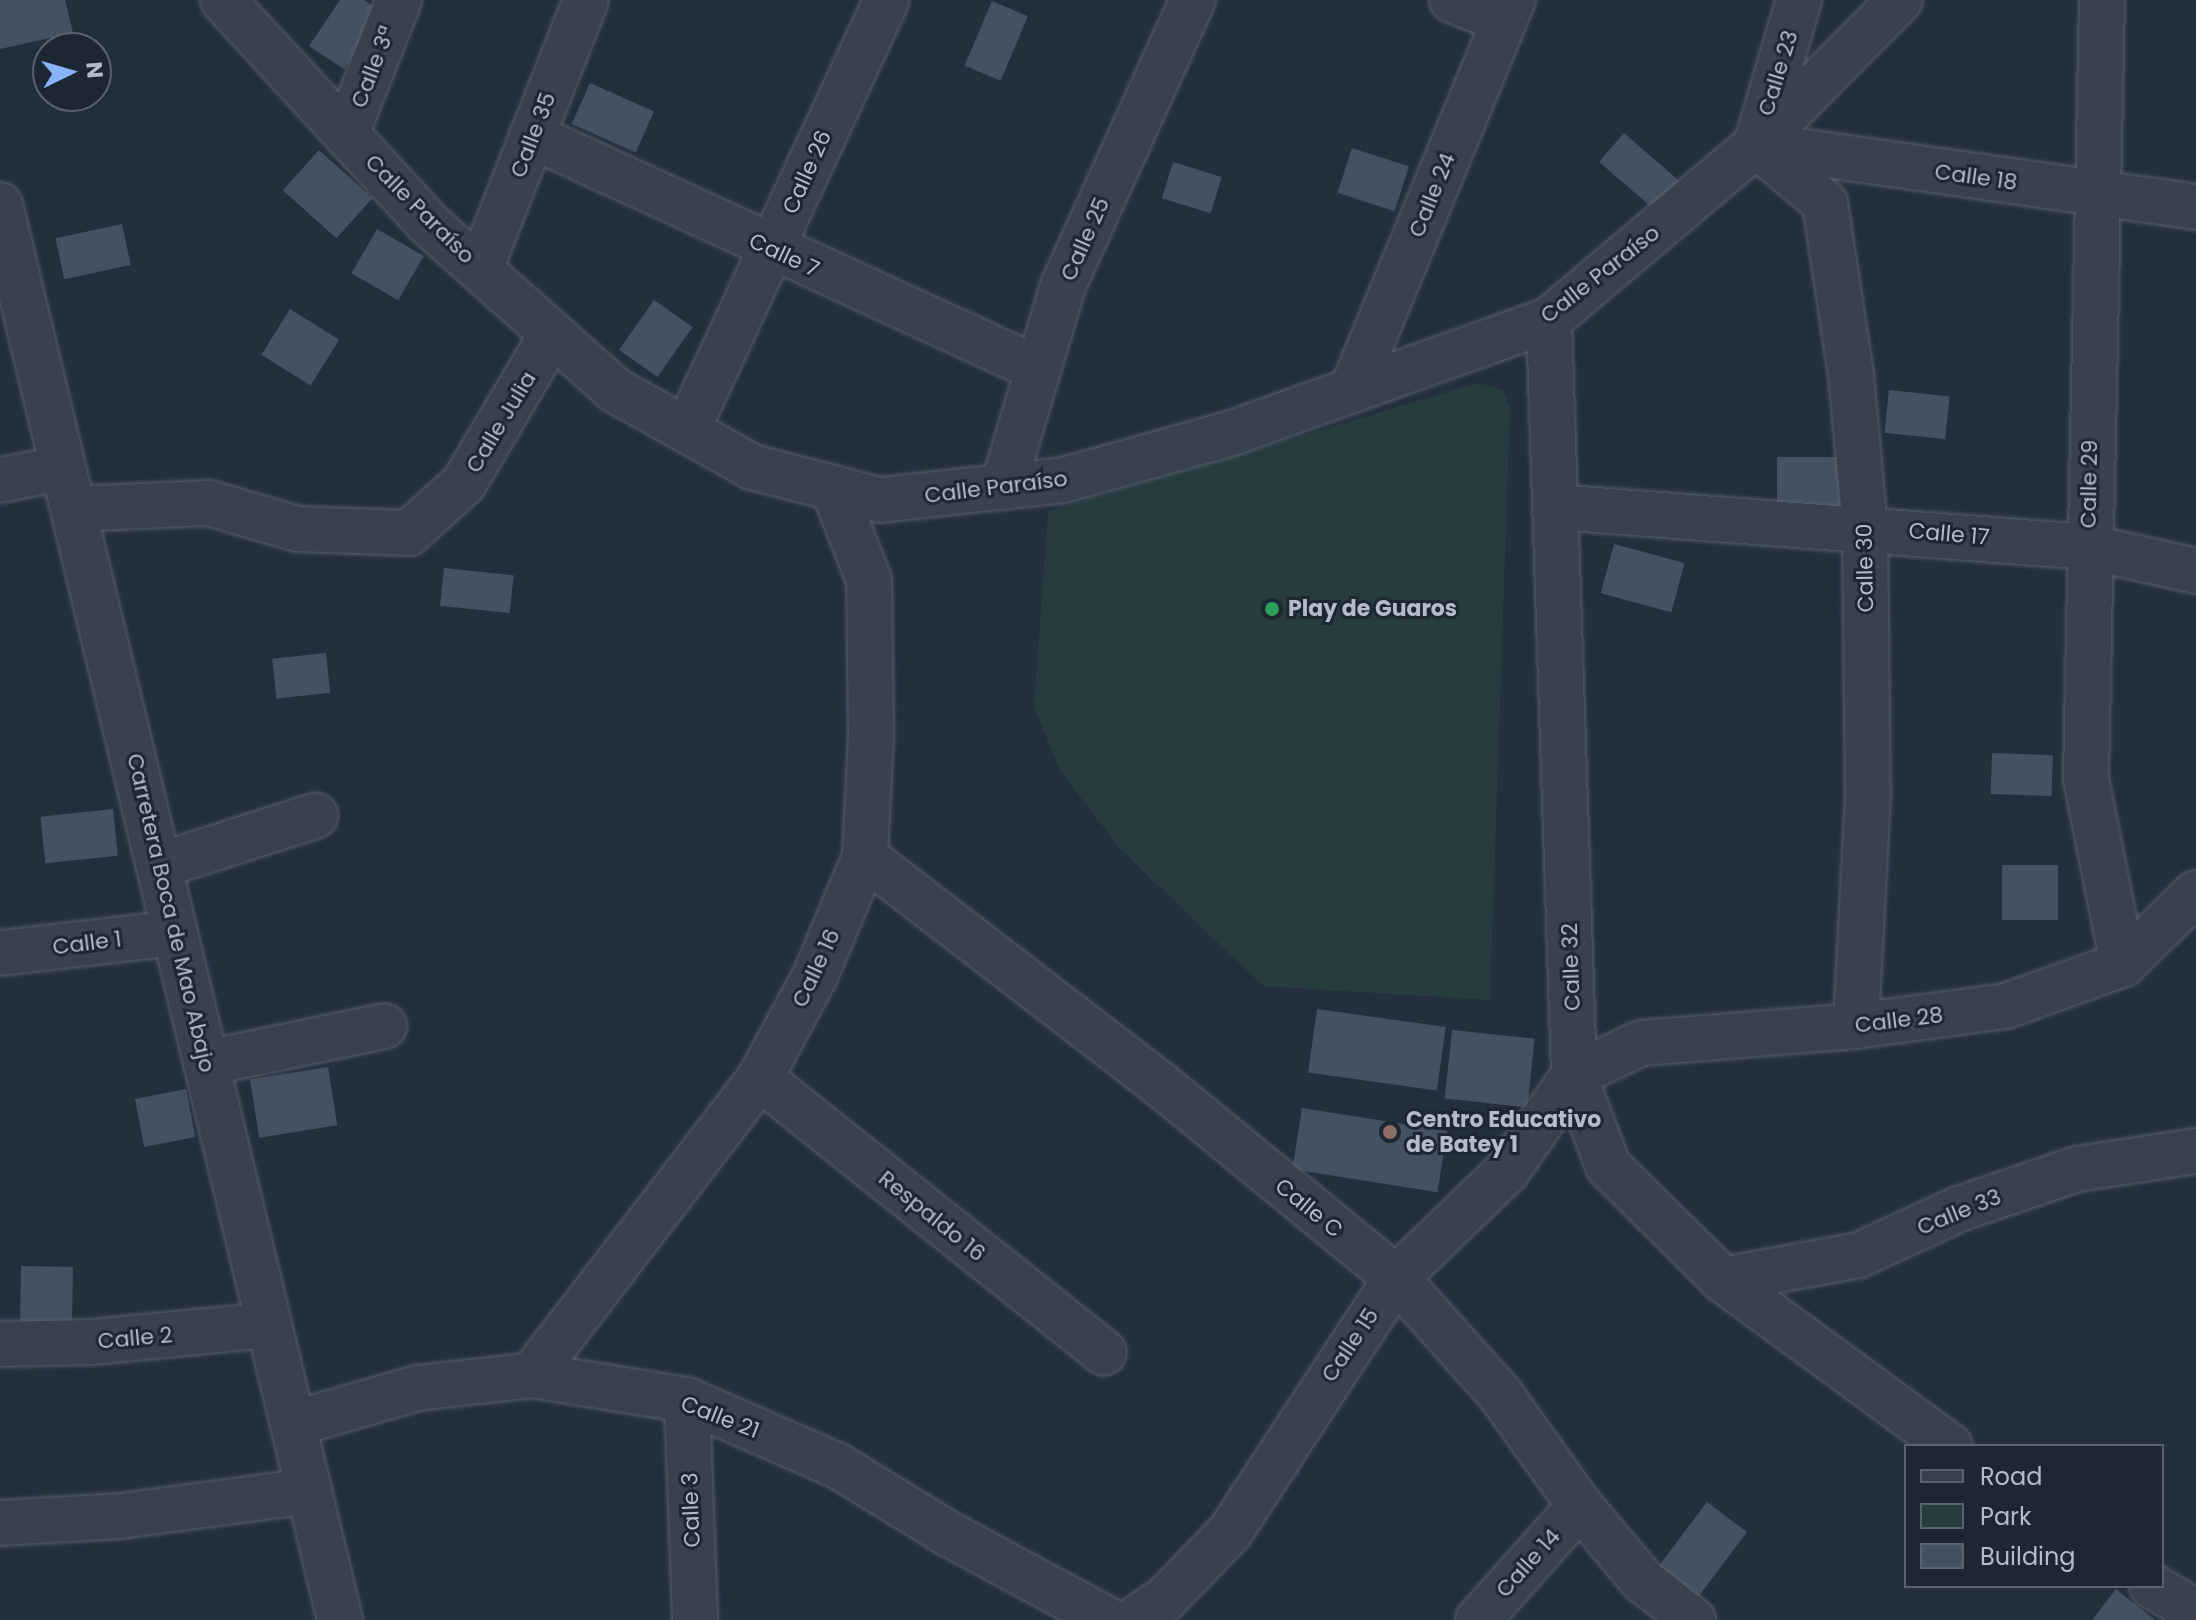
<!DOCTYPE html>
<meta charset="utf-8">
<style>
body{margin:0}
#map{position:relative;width:2196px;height:1620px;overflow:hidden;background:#242f3e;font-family:Poppins,sans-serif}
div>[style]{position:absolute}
.green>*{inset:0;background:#263c3f}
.building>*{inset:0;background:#455162;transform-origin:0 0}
.roads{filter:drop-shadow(0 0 2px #565f6c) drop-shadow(0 0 2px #565f6c)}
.minor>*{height:44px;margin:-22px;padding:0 22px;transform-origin:22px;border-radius:22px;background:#38414e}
.dots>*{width:22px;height:22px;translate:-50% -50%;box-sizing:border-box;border:4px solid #1d2633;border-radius:50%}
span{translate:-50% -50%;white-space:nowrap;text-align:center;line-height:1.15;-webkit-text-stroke:6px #1d2633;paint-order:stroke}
.street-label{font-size:22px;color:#b4bcc9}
.poi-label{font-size:22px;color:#b4bcc9;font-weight:700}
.left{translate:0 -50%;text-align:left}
.legend{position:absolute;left:1904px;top:1444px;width:260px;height:144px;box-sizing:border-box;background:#1d2633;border:2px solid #59626f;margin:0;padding:10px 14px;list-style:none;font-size:24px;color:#b4bcc9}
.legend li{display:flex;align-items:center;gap:16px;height:40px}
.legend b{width:40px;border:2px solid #59626f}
.north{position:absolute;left:32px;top:32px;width:80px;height:80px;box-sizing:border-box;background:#1d2633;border:2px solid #59626f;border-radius:50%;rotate:85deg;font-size:22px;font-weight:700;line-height:32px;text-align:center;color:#b4bcc9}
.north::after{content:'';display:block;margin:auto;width:28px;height:36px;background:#8ab4f8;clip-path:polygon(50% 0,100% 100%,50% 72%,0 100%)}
</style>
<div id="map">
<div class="green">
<div style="clip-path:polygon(1478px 383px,1503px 390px,1510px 408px,1490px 1000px,1263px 986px,1120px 849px,1060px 770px,1034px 707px,1048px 511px)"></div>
</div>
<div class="building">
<div style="clip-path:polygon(0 0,65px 0,73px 33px,0 49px)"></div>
<div style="clip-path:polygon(340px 0,364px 0,382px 12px,344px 69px,309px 46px)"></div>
<div style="left:992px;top:1px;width:39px;height:70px;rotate:23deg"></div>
<div style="left:590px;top:83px;width:70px;height:45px;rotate:24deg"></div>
<div style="left:1624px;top:133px;width:76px;height:38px;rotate:41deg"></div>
<div style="left:1352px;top:148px;width:60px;height:47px;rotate:18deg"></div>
<div style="left:319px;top:150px;width:72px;height:54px;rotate:42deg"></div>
<div style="left:1173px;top:162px;width:51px;height:38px;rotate:17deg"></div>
<div style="left:122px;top:224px;width:42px;height:68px;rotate:78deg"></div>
<div style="left:377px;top:229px;width:54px;height:51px;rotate:30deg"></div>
<div style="left:654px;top:300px;width:47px;height:61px;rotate:35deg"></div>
<div style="left:290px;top:309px;width:58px;height:54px;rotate:32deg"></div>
<div style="left:1889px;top:390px;width:61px;height:43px;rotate:6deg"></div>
<div style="left:1777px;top:457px;width:65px;height:55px"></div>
<div style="left:1614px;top:544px;width:73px;height:51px;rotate:15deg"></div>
<div style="left:444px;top:568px;width:70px;height:38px;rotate:6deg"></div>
<div style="left:326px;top:653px;width:40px;height:54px;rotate:84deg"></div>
<div style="left:1992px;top:753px;width:61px;height:41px;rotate:2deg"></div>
<div style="left:113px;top:809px;width:47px;height:73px;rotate:84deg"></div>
<div style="left:2002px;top:865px;width:56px;height:55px"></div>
<div style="left:1317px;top:1009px;width:130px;height:64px;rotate:8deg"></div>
<div style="left:1452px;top:1030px;width:83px;height:69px;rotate:6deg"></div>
<div style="left:328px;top:1067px;width:59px;height:79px;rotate:81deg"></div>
<div style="left:186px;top:1089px;width:49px;height:52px;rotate:79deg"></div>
<div style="left:1302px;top:1108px;width:147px;height:62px;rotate:9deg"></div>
<div style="left:21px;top:1266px;width:52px;height:55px;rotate:1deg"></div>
<div style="left:1707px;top:1502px;width:50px;height:83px;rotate:37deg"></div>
<div style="clip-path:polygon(2116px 1589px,2155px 1620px,2092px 1620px)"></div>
</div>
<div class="roads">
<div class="minor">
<div style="left:223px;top:0;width:306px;rotate:47.4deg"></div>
<div style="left:430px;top:225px;width:248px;rotate:41.7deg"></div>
<div style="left:615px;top:390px;width:157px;rotate:29.3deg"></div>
<div style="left:752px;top:467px;width:132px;rotate:14.5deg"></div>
<div style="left:880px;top:500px;width:185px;rotate:-6.2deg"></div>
<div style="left:1064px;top:480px;width:174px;rotate:-15.6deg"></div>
<div style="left:1232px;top:433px;width:337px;rotate:-19.6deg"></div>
<div style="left:1549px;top:320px;width:271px;rotate:-40.2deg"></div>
<div style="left:1756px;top:145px;width:204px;rotate:-45.2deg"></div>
<div style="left:1452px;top:0;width:56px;rotate:22deg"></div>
<div style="left:2102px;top:0;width:779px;rotate:91.18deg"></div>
<div style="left:2086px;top:779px;width:189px;rotate:78.7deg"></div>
<div style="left:346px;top:134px;width:144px;rotate:-68.4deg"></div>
<div style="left:532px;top:136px;width:557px;rotate:24.72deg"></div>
<div style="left:1758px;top:139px;width:145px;rotate:-73.6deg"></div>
<div style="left:1756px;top:145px;width:90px;rotate:40deg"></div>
<div style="left:1825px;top:203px;width:173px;rotate:81.4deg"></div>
<div style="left:1851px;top:374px;width:154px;rotate:84.8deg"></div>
<div style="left:1865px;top:527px;width:267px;rotate:89.4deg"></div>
<div style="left:1868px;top:794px;width:232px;rotate:93deg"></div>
<div style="left:1756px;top:145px;width:444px;rotate:8deg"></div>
<div style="left:0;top:205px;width:1455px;rotate:76.49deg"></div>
<div style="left:480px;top:269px;width:289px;rotate:-68.5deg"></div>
<div style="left:1549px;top:320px;width:755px;rotate:88.1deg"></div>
<div style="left:1574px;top:1075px;width:97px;rotate:69.5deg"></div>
<div style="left:1608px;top:1166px;width:162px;rotate:44.7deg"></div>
<div style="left:1723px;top:1280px;width:281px;rotate:36.2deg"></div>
<div style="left:1352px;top:390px;width:422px;rotate:-67.6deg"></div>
<div style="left:687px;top:430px;width:474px;rotate:-65.1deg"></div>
<div style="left:0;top:480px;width:64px;rotate:-10.8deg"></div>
<div style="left:1003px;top:487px;width:210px;rotate:-73.4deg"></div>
<div style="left:1063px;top:286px;width:314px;rotate:-65.6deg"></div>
<div style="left:1555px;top:507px;width:534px;rotate:4.29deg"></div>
<div style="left:2088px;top:547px;width:111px;rotate:12.5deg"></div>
<div style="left:73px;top:509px;width:136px;rotate:-2.5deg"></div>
<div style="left:209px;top:503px;width:93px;rotate:16.3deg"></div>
<div style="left:298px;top:529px;width:111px;rotate:2.1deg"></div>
<div style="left:409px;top:533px;width:74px;rotate:-42.3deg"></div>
<div style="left:464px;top:483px;width:173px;rotate:-59.4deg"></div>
<div style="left:865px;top:857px;width:372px;rotate:37.6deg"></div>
<div style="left:1160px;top:1084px;width:306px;rotate:39.4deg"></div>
<div style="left:1396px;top:1278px;width:156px;rotate:48.1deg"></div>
<div style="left:1500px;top:1394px;width:138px;rotate:54.5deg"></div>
<div style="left:1580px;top:1506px;width:97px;rotate:50deg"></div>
<div style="left:1642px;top:1580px;width:65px;rotate:38.1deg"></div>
<div style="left:161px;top:865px;width:162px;rotate:-17.7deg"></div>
<div style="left:0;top:953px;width:176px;rotate:-6.5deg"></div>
<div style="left:206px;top:1063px;width:182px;rotate:-11.7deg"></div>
<div style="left:760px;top:1078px;width:440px;rotate:38.6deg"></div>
<div style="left:1723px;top:1280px;width:138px;rotate:-10.4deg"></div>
<div style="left:1859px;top:1255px;width:110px;rotate:-24.7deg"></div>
<div style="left:1959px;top:1209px;width:125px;rotate:-18.7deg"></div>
<div style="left:2077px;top:1169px;width:120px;rotate:-8.6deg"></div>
<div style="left:0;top:1344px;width:92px;rotate:-1.2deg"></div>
<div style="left:92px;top:1342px;width:178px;rotate:-5.5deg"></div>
<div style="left:532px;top:1375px;width:374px;rotate:-52.5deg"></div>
<div style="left:760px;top:1078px;width:116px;rotate:-61.7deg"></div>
<div style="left:815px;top:976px;width:129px;rotate:-67.2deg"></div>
<div style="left:865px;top:857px;width:121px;rotate:-87.2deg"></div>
<div style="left:871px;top:736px;width:156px;rotate:-90.7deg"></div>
<div style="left:869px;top:580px;width:99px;rotate:-111.4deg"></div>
<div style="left:687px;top:1400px;width:220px;rotate:87.9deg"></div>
<div style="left:293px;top:1424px;width:129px;rotate:-16.2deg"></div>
<div style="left:417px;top:1388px;width:116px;rotate:-6.4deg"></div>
<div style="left:532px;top:1375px;width:157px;rotate:9.2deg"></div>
<div style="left:687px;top:1400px;width:165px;rotate:23.6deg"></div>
<div style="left:838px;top:1466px;width:130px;rotate:31.5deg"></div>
<div style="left:949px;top:1534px;width:181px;rotate:28.4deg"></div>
<div style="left:0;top:1523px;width:121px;rotate:-3.3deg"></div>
<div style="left:121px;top:1516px;width:190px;rotate:-7.6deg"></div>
<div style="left:2152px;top:1586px;width:51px;rotate:30.6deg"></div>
<div style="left:1134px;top:1620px;width:37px;rotate:-34deg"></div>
<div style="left:1165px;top:1599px;width:93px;rotate:-45.9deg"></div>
<div style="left:1230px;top:1532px;width:303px;rotate:-56.8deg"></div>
<div style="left:1396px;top:1278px;width:154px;rotate:-43.9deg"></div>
<div style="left:1507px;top:1171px;width:117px;rotate:-55.1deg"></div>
<div style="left:1574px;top:1075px;width:74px;rotate:-25.5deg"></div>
<div style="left:1641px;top:1043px;width:216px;rotate:-4.5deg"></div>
<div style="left:1856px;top:1026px;width:151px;rotate:-7.6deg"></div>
<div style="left:2006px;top:1006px;width:124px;rotate:-19.7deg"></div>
<div style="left:2123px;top:964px;width:102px;rotate:-44.2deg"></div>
<div style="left:1478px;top:1620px;width:153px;rotate:-48.2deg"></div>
</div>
</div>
<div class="dots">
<div style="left:1272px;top:609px;background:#2e9e5b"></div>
<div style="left:1390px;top:1132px;background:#8d6e63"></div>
</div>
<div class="street-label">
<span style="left:373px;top:67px;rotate:-69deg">Calle 3ª</span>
<span style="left:1778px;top:73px;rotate:-73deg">Calle 23</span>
<span style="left:533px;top:135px;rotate:-69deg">Calle 35</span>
<span style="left:807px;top:172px;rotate:-66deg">Calle 26</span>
<span style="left:1976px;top:177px;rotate:8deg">Calle 18</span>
<span style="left:1432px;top:195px;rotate:-68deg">Calle 24</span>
<span style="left:420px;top:209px;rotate:45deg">Calle Paraíso</span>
<span style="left:1085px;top:239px;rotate:-66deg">Calle 25</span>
<span style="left:784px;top:255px;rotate:25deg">Calle 7</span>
<span style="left:1600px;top:274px;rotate:-38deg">Calle Paraíso</span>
<span style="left:501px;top:422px;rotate:-59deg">Calle Julia</span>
<span style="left:2089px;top:484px;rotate:-89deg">Calle 29</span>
<span style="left:996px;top:487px;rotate:-7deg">Calle Paraíso</span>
<span style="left:1949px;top:534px;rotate:5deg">Calle 17</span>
<span style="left:1865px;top:568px;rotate:-91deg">Calle 30</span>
<span style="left:171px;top:913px;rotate:77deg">Carretera Boca de Mao Abajo</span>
<span style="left:87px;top:943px;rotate:-7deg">Calle 1</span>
<span style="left:1571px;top:967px;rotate:-92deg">Calle 32</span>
<span style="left:816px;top:968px;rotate:-65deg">Calle 16</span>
<span style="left:1899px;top:1020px;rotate:-7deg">Calle 28</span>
<span style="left:1309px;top:1208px;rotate:39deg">Calle C</span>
<span style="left:1959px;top:1212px;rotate:-22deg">Calle 33</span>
<span style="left:932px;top:1216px;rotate:39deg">Respaldo 16</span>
<span style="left:135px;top:1338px;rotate:-5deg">Calle 2</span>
<span style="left:1350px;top:1345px;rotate:-56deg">Calle 15</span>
<span style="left:720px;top:1417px;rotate:21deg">Calle 21</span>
<span style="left:691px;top:1510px;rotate:-92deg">Calle 3</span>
<span style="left:1528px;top:1563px;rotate:-48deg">Calle 14</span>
</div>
<div class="poi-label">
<span class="left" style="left:1288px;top:609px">Play de Guaros</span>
<span class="left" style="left:1406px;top:1132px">Centro Educativo<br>de Batey 1</span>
</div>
<ul class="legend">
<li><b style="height:10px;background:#38414e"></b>Road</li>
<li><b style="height:22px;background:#263c3f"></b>Park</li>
<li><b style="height:22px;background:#455162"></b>Building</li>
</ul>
<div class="north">N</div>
</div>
